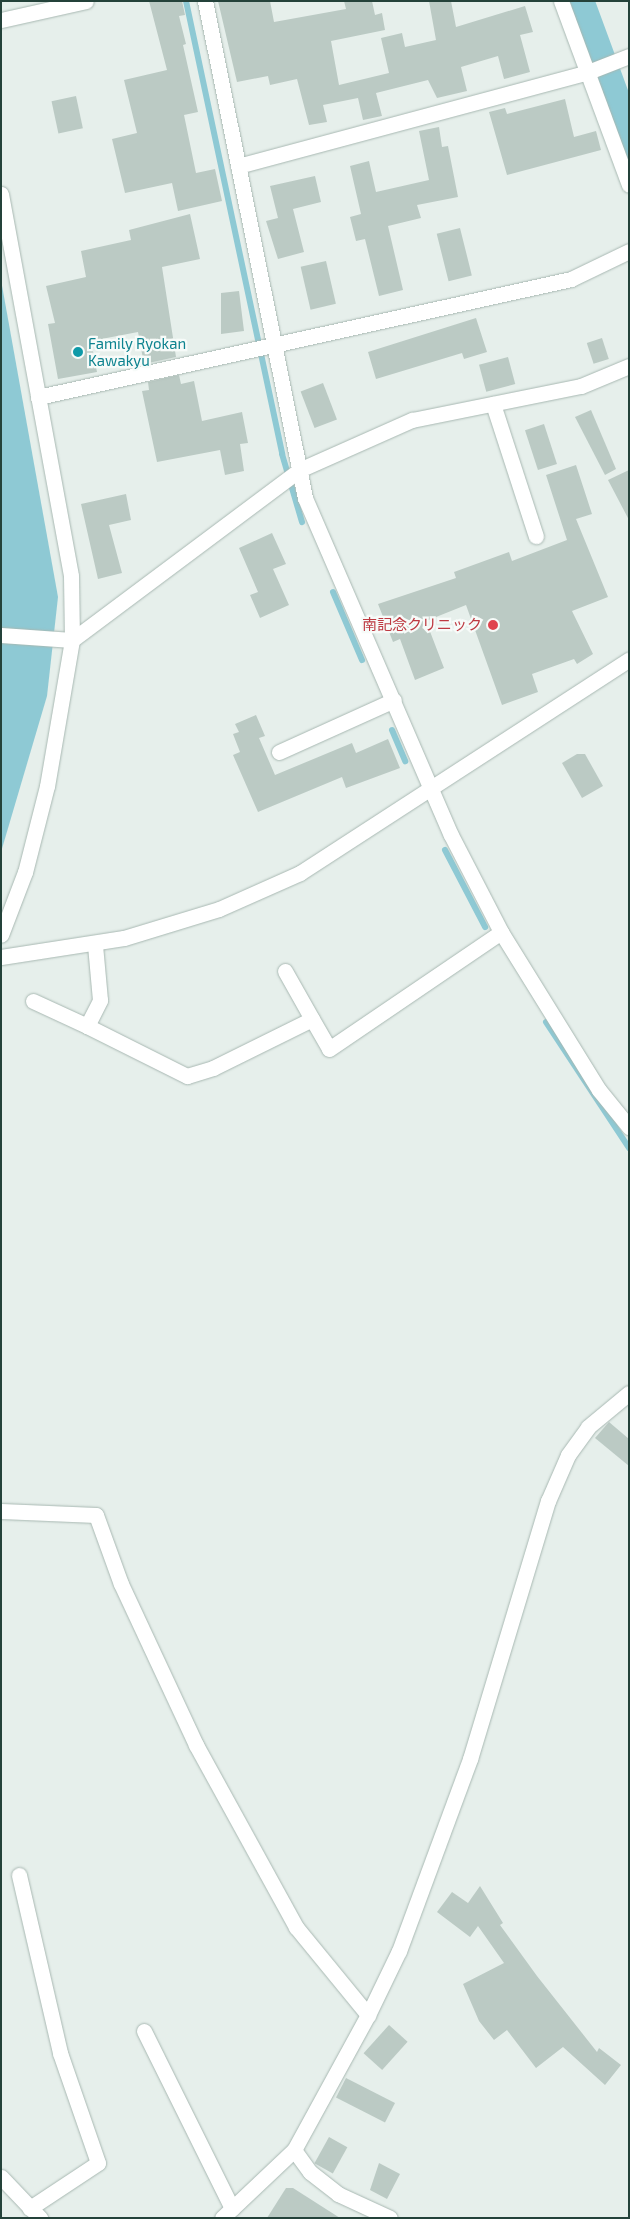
<!DOCTYPE html>
<meta charset="utf-8">
<style>
body{margin:0}
#map{position:relative;width:630px;height:2219px;overflow:hidden;background:#e6efeb;font-family:"Exo 2","Noto Sans JP",sans-serif}
div>[style]{position:absolute}
.water>*{inset:0;background:#8ec9d4}
.stream>*{height:6px;margin:-3px;padding:0 3px;transform-origin:3px;border-radius:3px;background:#8ec9d4}
.river>*{height:36px;margin:-18px;padding:0 18px;transform-origin:18px;border-radius:18px;background:#8ec9d4}
.building>*{inset:0;background:#bbcac4;transform-origin:0 0}
.roads{filter:drop-shadow(0 0 1px #a8b8b2) drop-shadow(0 0 1px #a8b8b2)}
.minor>*{height:15px;margin:-7.5px;padding:0 7.5px;transform-origin:7.5px;border-radius:7.5px;background:#fff}
.tertiary>*{height:15px;margin:-7.5px;padding:0 7.5px;transform-origin:7.5px;border-radius:7.5px;background:#fff}
.dots>*{width:14px;height:14px;translate:-50% -50%;box-sizing:border-box;border:2px solid #f7fbf9;border-radius:50%}
span{translate:-50% -50%;white-space:nowrap;text-align:center;line-height:1.15;-webkit-text-stroke:4.5px #f7fbf9;paint-order:stroke}
.culture-label{font-size:15px;color:#0d838f}
.left{translate:0 -50%;text-align:left}
.health-label{font-size:15px;color:#be3a42}
.right{translate:-100% -50%;text-align:right}
.frame{position:absolute;inset:0;border:2px solid #24423a;pointer-events:none}
</style>
<div id="map">
<div class="water">
<div style="clip-path:polygon(1px 280px,58px 597px,47px 696px,1px 852px)"></div>
</div>
<div class="stream">
<div style="left:186px;top:1px;width:463px;rotate:78deg"></div>
<div style="left:282px;top:454px;width:71px;rotate:73.6deg"></div>
<div style="left:333px;top:592px;width:74px;rotate:66.9deg"></div>
<div style="left:392px;top:730px;width:34px;rotate:67deg"></div>
<div style="left:445px;top:850px;width:87px;rotate:62.5deg"></div>
<div style="left:546px;top:1022px;width:151px;rotate:56.6deg"></div>
</div>
<div class="river">
<div style="left:576px;top:1px;width:153px;rotate:69.8deg"></div>
</div>
<div class="building">
<div style="clip-path:polygon(149px 1px,182px 1px,185px 15px,179px 16px,186px 44px,183px 45px,198px 112px,184px 115px,196px 173px,215px 169px,222px 201px,178px 211px,172px 183px,125px 193px,112px 139px,137px 133px,124px 80px,167px 70px)"></div>
<div style="clip-path:polygon(218px 1px,270px 1px,274px 22px,346px 9px,344px 1px,372px 1px,375px 15px,382px 13px,385px 30px,331px 41px,339px 85px,389px 73px,381px 38px,402px 33px,405px 47px,436px 40px,429px 1px,451px 1px,456px 27px,525px 6px,533px 32px,520px 35px,530px 72px,504px 79px,498px 56px,461px 67px,467px 91px,437px 98px,428px 80px,376px 93px,382px 116px,363px 120px,358px 98px,323px 105px,327px 122px,309px 125px,297px 79px,270px 85px,268px 76px,237px 82px)"></div>
<div style="left:76px;top:96px;width:33px;height:25px;rotate:78deg"></div>
<div style="clip-path:polygon(565px 99px,574px 137px,596px 131px,601px 150px,507px 175px,489px 112px,505px 108px,507px 114px)"></div>
<div style="clip-path:polygon(439px 127px,442px 147px,448px 146px,458px 197px,417px 205px,421px 218px,388px 226px,403px 290px,379px 296px,365px 239px,356px 241px,350px 217px,361px 214px,350px 166px,369px 161px,376px 192px,429px 180px,419px 131px)"></div>
<div style="clip-path:polygon(315px 176px,321px 202px,293px 209px,304px 252px,278px 259px,266px 221px,278px 218px,270px 186px)"></div>
<div style="clip-path:polygon(190px 214px,200px 259px,162px 267px,176px 357px,144px 364px,138px 332px,91px 341px,97px 372px,58px 379px,48px 324px,55px 323px,46px 286px,86px 277px,81px 251px,131px 240px,129px 230px)"></div>
<div style="left:460px;top:228px;width:49px;height:24px;rotate:76deg"></div>
<div style="left:326px;top:261px;width:44px;height:26px;rotate:77deg"></div>
<div style="clip-path:polygon(239px 291px,244px 331px,221px 334px,221px 293px)"></div>
<div style="clip-path:polygon(476px 318px,487px 352px,464px 359px,462px 353px,376px 379px,368px 352px)"></div>
<div style="left:602px;top:338px;width:22px;height:16px;rotate:72deg"></div>
<div style="left:508px;top:357px;width:28px;height:30px;rotate:75deg"></div>
<div style="clip-path:polygon(179px 375px,181px 384px,194px 381px,202px 421px,242px 412px,248px 443px,240px 444px,244px 471px,225px 475px,220px 450px,157px 462px,142px 391px,149px 390px,148px 382px)"></div>
<div style="left:323px;top:383px;width:39px;height:24px;rotate:69deg"></div>
<div style="clip-path:polygon(591px 410px,616px 469px,605px 475px,575px 417px)"></div>
<div style="left:544px;top:424px;width:42px;height:20px;rotate:72deg"></div>
<div style="clip-path:polygon(576px 465px,592px 514px,576px 519px,608px 597px,572px 611px,593px 654px,577px 664px,574px 659px,532px 674px,538px 692px,502px 705px,466px 605px,426px 621px,444px 668px,415px 680px,400px 639px,393px 642px,378px 604px,456px 578px,454px 572px,509px 552px,512px 561px,567px 540px,546px 475px)"></div>
<div style="clip-path:polygon(629px 470px,629px 520px,608px 480px)"></div>
<div style="clip-path:polygon(126px 494px,131px 520px,109px 525px,122px 573px,98px 579px,81px 504px)"></div>
<div style="clip-path:polygon(272px 533px,286px 564px,273px 569px,289px 605px,260px 618px,250px 595px,258px 592px,239px 548px)"></div>
<div style="clip-path:polygon(256px 715px,265px 736px,259px 738px,275px 775px,352px 743px,356px 753px,388px 739px,400px 768px,346px 788px,342px 777px,258px 812px,233px 755px,240px 752px,233px 734px,239px 732px,235px 724px)"></div>
<div style="clip-path:polygon(577px 754px,585px 754px,603px 786px,582px 798px,562px 763px)"></div>
<div style="clip-path:polygon(609px 1422px,629px 1439px,629px 1466px,595px 1438px)"></div>
<div style="clip-path:polygon(480px 1886px,503px 1923px,500px 1925px,537px 1976px,597px 2052px,599px 2048px,621px 2065px,605px 2085px,563px 2047px,536px 2068px,507px 2030px,494px 2040px,479px 2021px,463px 1984px,504px 1963px,478px 1926px,470px 1937px,437px 1912px,452px 1892px,468px 1903px)"></div>
<div style="left:389px;top:2025px;width:25px;height:38px;rotate:42deg"></div>
<div style="left:346px;top:2078px;width:55px;height:22px;rotate:27deg"></div>
<div style="left:329px;top:2137px;width:21px;height:30px;rotate:29deg"></div>
<div style="clip-path:polygon(379px 2163px,400px 2174px,387px 2199px,370px 2190px)"></div>
<div style="clip-path:polygon(286px 2188px,293px 2188px,340px 2218px,267px 2218px)"></div>
</div>
<div class="roads">
<div class="minor">
<div style="left:205px;top:1px;width:507px;rotate:78.62deg"></div>
<div style="left:305px;top:498px;width:367px;rotate:66.6deg"></div>
<div style="left:451px;top:835px;width:109px;rotate:62.7deg"></div>
<div style="left:501px;top:932px;width:186px;rotate:58.2deg"></div>
<div style="left:599px;top:1090px;width:48px;rotate:51deg"></div>
<div style="left:561px;top:1px;width:196px;rotate:69.7deg"></div>
<div style="left:1px;top:20px;width:87px;rotate:-12.6deg"></div>
<div style="left:238px;top:166px;width:362px;rotate:-15deg"></div>
<div style="left:588px;top:72px;width:44px;rotate:-21.3deg"></div>
<div style="left:1px;top:194px;width:388px;rotate:79.6deg"></div>
<div style="left:71px;top:576px;width:64px;rotate:89.1deg"></div>
<div style="left:72px;top:640px;width:148px;rotate:99.7deg"></div>
<div style="left:47px;top:786px;width:89px;rotate:104.3deg"></div>
<div style="left:25px;top:872px;width:67px;rotate:110.9deg"></div>
<div style="left:38px;top:397px;width:546px;rotate:-12.48deg"></div>
<div style="left:571px;top:279px;width:64px;rotate:-25.8deg"></div>
<div style="left:493px;top:404px;width:139px;rotate:72deg"></div>
<div style="left:1px;top:635px;width:71px;rotate:4deg"></div>
<div style="left:72px;top:640px;width:284px;rotate:-36.8deg"></div>
<div style="left:299px;top:470px;width:124px;rotate:-23.9deg"></div>
<div style="left:412px;top:420px;width:172px;rotate:-11.4deg"></div>
<div style="left:581px;top:386px;width:52px;rotate:-22.6deg"></div>
<div style="left:279px;top:752px;width:126px;rotate:-24.3deg"></div>
<div style="left:33px;top:1001px;width:60px;rotate:24.8deg"></div>
<div style="left:87px;top:1026px;width:29px;rotate:-63deg"></div>
<div style="left:100px;top:1000px;width:55px;rotate:-95.2deg"></div>
<div style="left:312px;top:1019px;width:34px;rotate:60deg"></div>
<div style="left:329px;top:1049px;width:208px;rotate:-34.2deg"></div>
<div style="left:87px;top:1026px;width:112px;rotate:26.6deg"></div>
<div style="left:187px;top:1076px;width:27px;rotate:-17deg"></div>
<div style="left:213px;top:1068px;width:110px;rotate:-26.3deg"></div>
<div style="left:312px;top:1019px;width:55px;rotate:-119.4deg"></div>
<div style="left:1px;top:1511px;width:95px;rotate:2.4deg"></div>
<div style="left:96px;top:1515px;width:73px;rotate:70.1deg"></div>
<div style="left:121px;top:1584px;width:178px;rotate:65deg"></div>
<div style="left:196px;top:1745px;width:208px;rotate:61.2deg"></div>
<div style="left:296px;top:1927px;width:114px;rotate:50.7deg"></div>
<div style="left:19px;top:1875px;width:183px;rotate:77deg"></div>
<div style="left:60px;top:2053px;width:116px;rotate:70.9deg"></div>
<div style="left:98px;top:2163px;width:82px;rotate:146.5deg"></div>
<div style="left:144px;top:2031px;width:198px;rotate:63.6deg"></div>
<div style="left:294px;top:2150px;width:27px;rotate:54deg"></div>
<div style="left:310px;top:2172px;width:36px;rotate:38deg"></div>
<div style="left:338px;top:2194px;width:57px;rotate:24.8deg"></div>
<div style="left:1px;top:2177px;width:57px;rotate:46.4deg"></div>
<div style="left:222px;top:2218px;width:99px;rotate:-43.4deg"></div>
<div style="left:294px;top:2150px;width:154px;rotate:-61.3deg"></div>
<div style="left:368px;top:2015px;width:71px;rotate:-64.2deg"></div>
<div style="left:399px;top:1951px;width:205px;rotate:-69.7deg"></div>
<div style="left:470px;top:1759px;width:270px;rotate:-73.2deg"></div>
<div style="left:548px;top:1501px;width:50px;rotate:-66.5deg"></div>
<div style="left:568px;top:1455px;width:34px;rotate:-54deg"></div>
<div style="left:588px;top:1427px;width:53px;rotate:-39.7deg"></div>
</div>
<div class="tertiary">
<div style="left:1px;top:957px;width:124px;rotate:-8.8deg"></div>
<div style="left:124px;top:938px;width:99px;rotate:-17deg"></div>
<div style="left:219px;top:909px;width:89px;rotate:-24deg"></div>
<div style="left:300px;top:873px;width:392px;rotate:-33deg"></div>
</div>
</div>
<div class="dots">
<div style="left:78px;top:352px;background:#0f9aa8"></div>
<div style="left:493px;top:625px;background:#e0444e"></div>
</div>
<div class="culture-label">
<span class="left" style="left:88px;top:352px">Family Ryokan<br>Kawakyu</span>
</div>
<div class="health-label">
<span class="right" style="left:482px;top:625px">南記念クリニック</span>
</div>
<div class="frame"></div>
</div>
